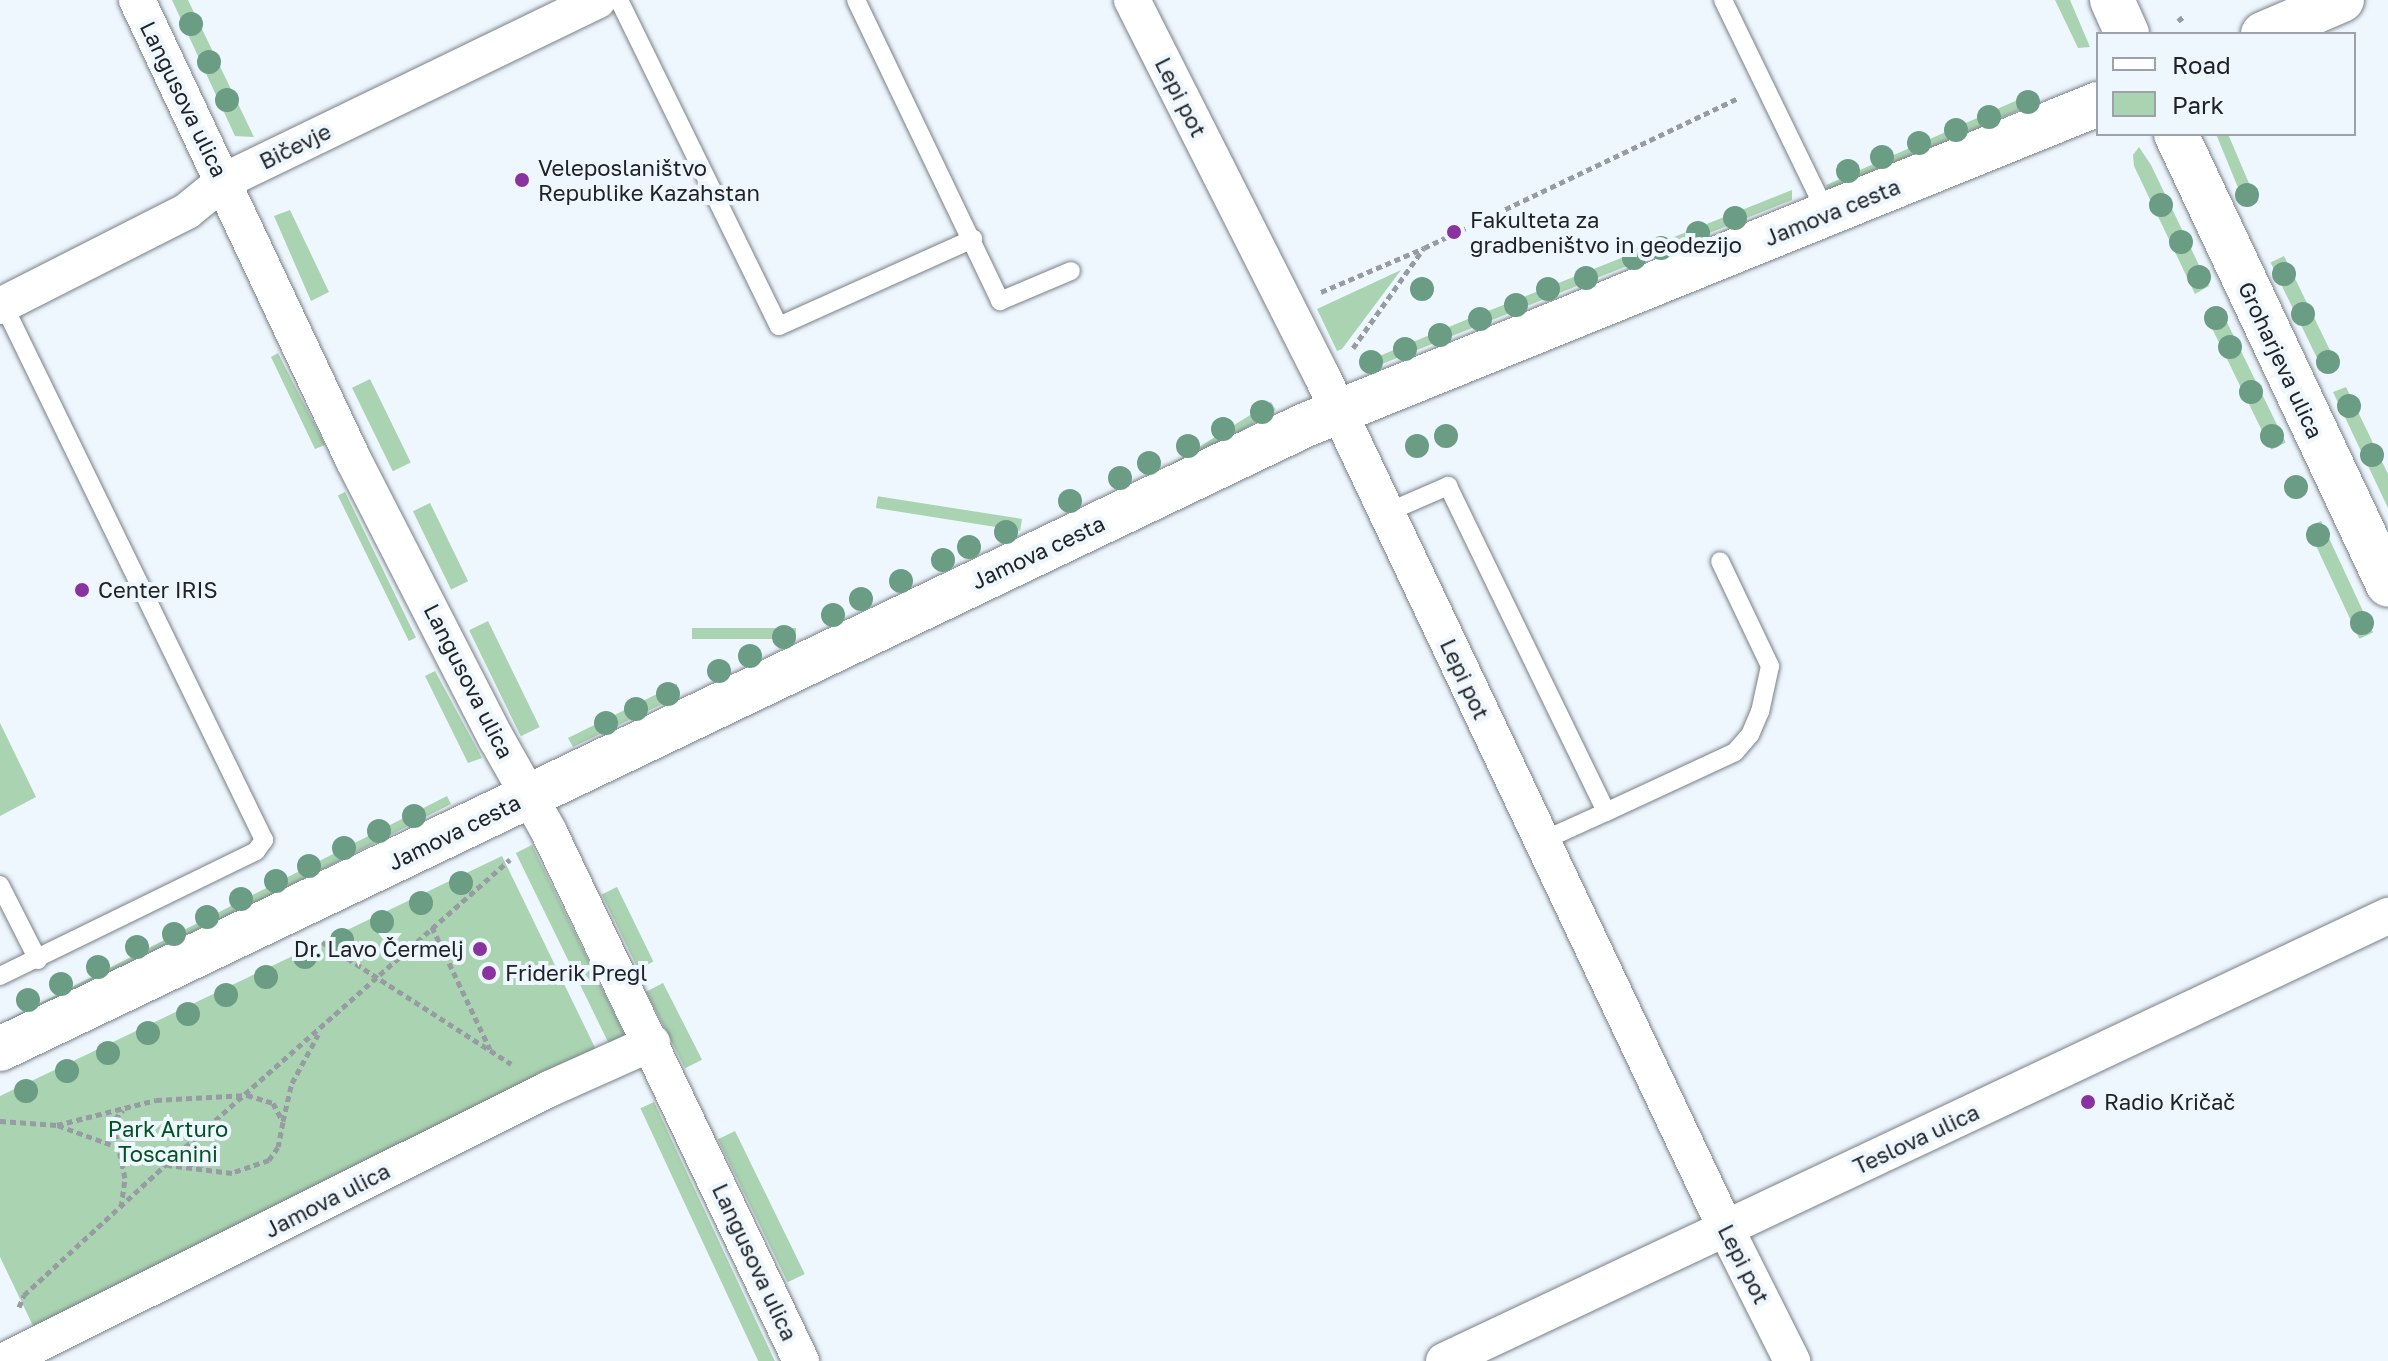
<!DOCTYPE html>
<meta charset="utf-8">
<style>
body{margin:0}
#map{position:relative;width:2388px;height:1361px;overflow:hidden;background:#eef6fe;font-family:"Golos Text",sans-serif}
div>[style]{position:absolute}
.green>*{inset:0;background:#aad3b1;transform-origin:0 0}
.path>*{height:5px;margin-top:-2.5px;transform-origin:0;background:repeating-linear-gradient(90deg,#969ca1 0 6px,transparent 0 10px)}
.roads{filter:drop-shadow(0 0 2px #798087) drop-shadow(0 0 2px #798087)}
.lane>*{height:18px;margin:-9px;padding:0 9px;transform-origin:9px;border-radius:9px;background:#fff}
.street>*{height:36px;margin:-18px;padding:0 18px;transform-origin:18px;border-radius:18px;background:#fff}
.secondary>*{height:44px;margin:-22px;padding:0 22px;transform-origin:22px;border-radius:22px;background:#fff}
.trees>*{width:24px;height:24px;margin:-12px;border-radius:50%;background:#6b9c84}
.dots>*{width:22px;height:22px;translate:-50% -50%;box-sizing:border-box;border:4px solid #eef6fe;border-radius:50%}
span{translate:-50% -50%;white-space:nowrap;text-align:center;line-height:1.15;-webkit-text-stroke:8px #eef6fe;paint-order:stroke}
.street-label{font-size:22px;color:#202326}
.poi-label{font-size:22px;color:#202326}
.left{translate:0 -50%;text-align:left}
.right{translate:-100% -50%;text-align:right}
.park-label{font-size:22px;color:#005221}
.legend{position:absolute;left:2096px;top:32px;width:260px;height:104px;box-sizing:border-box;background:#eef6fe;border:2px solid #9ca2a8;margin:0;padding:10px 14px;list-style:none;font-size:24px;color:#202326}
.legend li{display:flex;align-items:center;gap:16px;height:40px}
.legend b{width:40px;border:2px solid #9ca2a8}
</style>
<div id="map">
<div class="green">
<div style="clip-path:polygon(172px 0,188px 0,254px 137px,235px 136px)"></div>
<div style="clip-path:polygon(2055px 0,2070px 0,2090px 47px,2078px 48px)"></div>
<div style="left:2031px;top:94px;width:10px;height:224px;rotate:66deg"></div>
<div style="clip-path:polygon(2216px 134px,2228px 134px,2257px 202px,2246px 207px)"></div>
<div style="clip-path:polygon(2139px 147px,2151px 165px,2209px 286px,2195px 294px,2134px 166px,2133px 155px)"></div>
<div style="clip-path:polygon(1792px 190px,1792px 200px,1367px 370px,1365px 362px,1468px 319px)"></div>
<div style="clip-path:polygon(290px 210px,329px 292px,311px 301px,274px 216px)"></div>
<div style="left:2284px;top:256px;width:123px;height:15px;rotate:64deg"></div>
<div style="clip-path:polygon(1401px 270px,1342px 349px,1337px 351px,1317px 309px)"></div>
<div style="left:2219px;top:306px;width:152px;height:16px;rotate:64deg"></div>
<div style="clip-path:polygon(278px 353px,325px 445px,315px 449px,271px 357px)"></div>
<div style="left:370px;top:379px;width:93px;height:20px;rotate:64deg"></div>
<div style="clip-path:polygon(2346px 387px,2388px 474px,2388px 508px,2333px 392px)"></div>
<div style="left:1271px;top:402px;width:9px;height:232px;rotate:58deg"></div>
<div style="left:345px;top:492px;width:162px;height:8px;rotate:64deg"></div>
<div style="left:430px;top:503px;width:87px;height:19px;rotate:64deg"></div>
<div style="left:1022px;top:519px;width:12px;height:146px;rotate:99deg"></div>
<div style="left:2321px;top:521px;width:123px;height:15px;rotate:65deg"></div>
<div style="left:488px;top:621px;width:118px;height:21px;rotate:64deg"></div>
<div style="left:796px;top:628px;width:11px;height:104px;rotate:90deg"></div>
<div style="clip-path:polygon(435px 671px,482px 758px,468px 763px,425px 676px)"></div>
<div style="clip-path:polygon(677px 684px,677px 697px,573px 747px,568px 738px)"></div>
<div style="clip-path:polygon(0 723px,36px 797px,0 816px)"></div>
<div style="left:447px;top:796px;width:9px;height:495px;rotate:63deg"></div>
<div style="left:532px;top:845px;width:216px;height:18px;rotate:64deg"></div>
<div style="clip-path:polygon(502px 856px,600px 1058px,35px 1330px,0 1257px,0 1096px)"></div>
<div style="left:617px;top:887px;width:83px;height:17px;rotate:64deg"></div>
<div style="left:663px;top:983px;width:86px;height:19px;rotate:63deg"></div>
<div style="left:654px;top:1102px;width:287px;height:15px;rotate:65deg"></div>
<div style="left:735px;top:1131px;width:159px;height:19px;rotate:64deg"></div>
</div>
<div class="path">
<div style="left:2178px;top:21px;width:6px;rotate:-39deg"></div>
<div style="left:1321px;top:292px;width:112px;rotate:-23.1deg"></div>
<div style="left:1424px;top:248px;width:347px;rotate:-25.5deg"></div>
<div style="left:1353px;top:348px;width:121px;rotate:-54.7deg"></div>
<div style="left:432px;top:927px;width:135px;rotate:64.6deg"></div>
<div style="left:322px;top:942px;width:225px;rotate:32.8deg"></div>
<div style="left:0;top:1121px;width:57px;rotate:4deg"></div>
<div style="left:57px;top:1125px;width:102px;rotate:-14.2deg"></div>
<div style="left:156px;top:1100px;width:91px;rotate:-3.1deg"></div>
<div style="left:247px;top:1095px;width:27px;rotate:17deg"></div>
<div style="left:273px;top:1103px;width:21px;rotate:62deg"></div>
<div style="left:283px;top:1122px;width:25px;rotate:101deg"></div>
<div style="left:278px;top:1147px;width:16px;rotate:125deg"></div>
<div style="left:269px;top:1160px;width:39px;rotate:161deg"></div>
<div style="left:232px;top:1173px;width:65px;rotate:-173deg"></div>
<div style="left:167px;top:1165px;width:117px;rotate:-160deg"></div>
<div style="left:283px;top:1121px;width:39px;rotate:-77deg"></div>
<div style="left:292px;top:1083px;width:55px;rotate:-61.6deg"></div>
<div style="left:121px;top:1207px;width:29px;rotate:-82deg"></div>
<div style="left:125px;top:1178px;width:52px;rotate:-102.2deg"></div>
<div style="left:114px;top:1127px;width:8px;rotate:-83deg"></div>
<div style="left:115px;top:1119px;width:12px;rotate:-48deg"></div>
<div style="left:19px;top:1307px;width:13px;rotate:-67deg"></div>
<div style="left:24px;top:1295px;width:219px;rotate:-42.6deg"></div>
<div style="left:185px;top:1147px;width:434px;rotate:-41.5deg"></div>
</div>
<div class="roads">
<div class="lane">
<div style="left:619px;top:0;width:363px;rotate:63.9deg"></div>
<div style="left:779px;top:326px;width:213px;rotate:-24.2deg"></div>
<div style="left:856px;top:0;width:334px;rotate:64.4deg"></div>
<div style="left:1000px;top:301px;width:77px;rotate:-22.9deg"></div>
<div style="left:1723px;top:0;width:238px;rotate:64.1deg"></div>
<div style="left:1386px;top:513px;width:68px;rotate:-23.5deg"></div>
<div style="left:1448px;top:486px;width:362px;rotate:64.1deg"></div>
<div style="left:1606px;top:812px;width:142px;rotate:-24.9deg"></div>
<div style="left:1735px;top:752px;width:23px;rotate:-49deg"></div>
<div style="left:1750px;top:735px;width:25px;rotate:-67deg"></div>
<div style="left:1760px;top:712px;width:47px;rotate:-77.7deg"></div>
<div style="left:1770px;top:666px;width:116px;rotate:-115.5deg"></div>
<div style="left:1542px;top:841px;width:70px;rotate:-24.4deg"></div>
<div style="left:0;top:885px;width:84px;rotate:63.1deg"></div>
<div style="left:0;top:976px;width:285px;rotate:-26deg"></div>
<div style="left:256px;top:851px;width:14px;rotate:-54deg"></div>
<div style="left:264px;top:840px;width:596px;rotate:-115.96deg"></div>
</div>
<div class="street">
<div style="left:137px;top:0;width:507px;rotate:64.8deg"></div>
<div style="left:353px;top:459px;width:314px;rotate:62.9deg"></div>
<div style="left:496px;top:738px;width:106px;rotate:60.5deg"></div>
<div style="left:548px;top:830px;width:588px;rotate:64.52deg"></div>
<div style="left:1132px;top:0;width:421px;rotate:63.2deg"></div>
<div style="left:1322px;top:376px;width:944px;rotate:64.66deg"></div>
<div style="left:1726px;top:1229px;width:148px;rotate:63.4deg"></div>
<div style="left:0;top:306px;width:210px;rotate:-26.9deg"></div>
<div style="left:187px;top:211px;width:48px;rotate:-39deg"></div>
<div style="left:224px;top:181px;width:415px;rotate:-25.8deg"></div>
<div style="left:4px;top:1361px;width:609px;rotate:-26.52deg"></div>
<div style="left:549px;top:1089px;width:113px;rotate:-24.1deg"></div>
<div style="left:1444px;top:1361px;width:1044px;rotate:-25.24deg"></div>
</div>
<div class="secondary">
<div style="left:2112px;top:0;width:37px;rotate:66deg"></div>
<div style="left:2263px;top:34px;width:86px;rotate:-23.3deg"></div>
<div style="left:2176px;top:134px;width:498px;rotate:64.8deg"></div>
<div style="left:0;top:1049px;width:1444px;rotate:-25.55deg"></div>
<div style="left:1303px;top:426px;width:858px;rotate:-22.05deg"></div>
</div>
</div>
<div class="trees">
<div style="left:191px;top:24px"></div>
<div style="left:209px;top:62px"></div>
<div style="left:227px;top:100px"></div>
<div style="left:2028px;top:102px"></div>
<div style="left:1989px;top:117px"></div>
<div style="left:1956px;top:130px"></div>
<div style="left:1919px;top:143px"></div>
<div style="left:1882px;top:157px"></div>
<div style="left:1848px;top:171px"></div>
<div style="left:2247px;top:195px"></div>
<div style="left:2161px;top:205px"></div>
<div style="left:1735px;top:218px"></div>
<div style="left:1698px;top:233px"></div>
<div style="left:2181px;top:242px"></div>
<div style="left:1661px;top:248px"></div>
<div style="left:1634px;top:258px"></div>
<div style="left:2284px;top:274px"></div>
<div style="left:2199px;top:277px"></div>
<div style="left:1586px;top:278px"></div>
<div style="left:1422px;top:289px"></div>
<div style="left:1548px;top:289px"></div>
<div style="left:1516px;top:305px"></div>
<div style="left:2303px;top:314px"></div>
<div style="left:2216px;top:318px"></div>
<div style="left:1480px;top:319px"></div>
<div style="left:1440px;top:335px"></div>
<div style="left:2230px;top:347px"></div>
<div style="left:1405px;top:349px"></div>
<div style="left:1371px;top:362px"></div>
<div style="left:2328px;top:362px"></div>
<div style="left:2251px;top:392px"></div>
<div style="left:2349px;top:406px"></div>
<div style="left:1262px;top:412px"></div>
<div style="left:1223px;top:429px"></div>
<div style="left:1446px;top:436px"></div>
<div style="left:2272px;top:436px"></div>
<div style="left:1188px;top:446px"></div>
<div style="left:1417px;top:446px"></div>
<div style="left:2372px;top:455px"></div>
<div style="left:1149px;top:463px"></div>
<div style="left:1120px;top:478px"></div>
<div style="left:2296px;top:487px"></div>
<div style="left:1070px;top:501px"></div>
<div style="left:1006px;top:532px"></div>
<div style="left:2318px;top:535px"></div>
<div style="left:969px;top:547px"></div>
<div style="left:943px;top:560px"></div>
<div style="left:901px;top:581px"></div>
<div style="left:861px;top:599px"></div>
<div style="left:833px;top:615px"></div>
<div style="left:2362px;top:623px"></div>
<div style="left:784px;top:637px"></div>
<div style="left:750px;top:656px"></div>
<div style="left:719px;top:671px"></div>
<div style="left:668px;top:694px"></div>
<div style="left:636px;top:709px"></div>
<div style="left:606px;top:723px"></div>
<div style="left:414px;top:816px"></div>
<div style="left:379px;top:831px"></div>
<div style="left:344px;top:848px"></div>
<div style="left:309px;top:866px"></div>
<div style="left:276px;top:881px"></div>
<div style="left:461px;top:883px"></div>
<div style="left:241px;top:899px"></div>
<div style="left:421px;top:903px"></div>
<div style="left:207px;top:917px"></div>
<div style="left:382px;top:922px"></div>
<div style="left:174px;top:934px"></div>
<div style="left:342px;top:940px"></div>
<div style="left:137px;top:947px"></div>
<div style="left:305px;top:957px"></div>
<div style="left:98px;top:967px"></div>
<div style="left:266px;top:977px"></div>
<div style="left:61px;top:984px"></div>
<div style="left:226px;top:995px"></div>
<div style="left:28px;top:1000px"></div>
<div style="left:188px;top:1014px"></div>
<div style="left:148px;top:1033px"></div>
<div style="left:108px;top:1053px"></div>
<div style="left:67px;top:1071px"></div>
<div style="left:26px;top:1091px"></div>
</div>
<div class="dots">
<div style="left:522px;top:180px;background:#8933a0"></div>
<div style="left:1454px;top:232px;background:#8933a0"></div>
<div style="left:82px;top:590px;background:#8933a0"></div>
<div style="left:480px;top:949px;background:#8933a0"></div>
<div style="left:489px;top:973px;background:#8933a0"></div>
<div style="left:2088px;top:1102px;background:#8933a0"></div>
</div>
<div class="street-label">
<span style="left:1181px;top:97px;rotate:63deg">Lepi pot</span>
<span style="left:184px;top:99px;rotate:64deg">Langusova ulica</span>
<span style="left:295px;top:146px;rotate:-26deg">Bičevje</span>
<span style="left:1832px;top:212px;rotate:-22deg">Jamova cesta</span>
<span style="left:2281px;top:360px;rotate:65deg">Groharjeva ulica</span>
<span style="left:1038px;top:552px;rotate:-25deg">Jamova cesta</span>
<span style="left:1465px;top:679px;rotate:65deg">Lepi pot</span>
<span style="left:469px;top:681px;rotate:63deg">Langusova ulica</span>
<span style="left:454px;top:832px;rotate:-26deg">Jamova cesta</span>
<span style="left:1916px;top:1139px;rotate:-25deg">Teslova ulica</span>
<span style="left:327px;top:1200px;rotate:-27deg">Jamova ulica</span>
<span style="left:755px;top:1262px;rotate:65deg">Langusova ulica</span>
<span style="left:1744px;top:1264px;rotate:63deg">Lepi pot</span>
</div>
<div class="poi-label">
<span class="left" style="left:538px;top:180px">Veleposlaništvo<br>Republike Kazahstan</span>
<span class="left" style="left:1470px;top:232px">Fakulteta za<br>gradbeništvo in geodezijo</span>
<span class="left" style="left:98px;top:590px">Center IRIS</span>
<span class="right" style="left:464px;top:949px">Dr. Lavo Čermelj</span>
<span class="left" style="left:505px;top:973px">Friderik Pregl</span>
<span class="left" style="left:2104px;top:1102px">Radio Kričač</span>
</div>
<div class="park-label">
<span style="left:168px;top:1141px">Park Arturo<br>Toscanini</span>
</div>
<ul class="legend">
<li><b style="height:10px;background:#fff"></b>Road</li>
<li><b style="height:22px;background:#aad3b1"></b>Park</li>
</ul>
</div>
